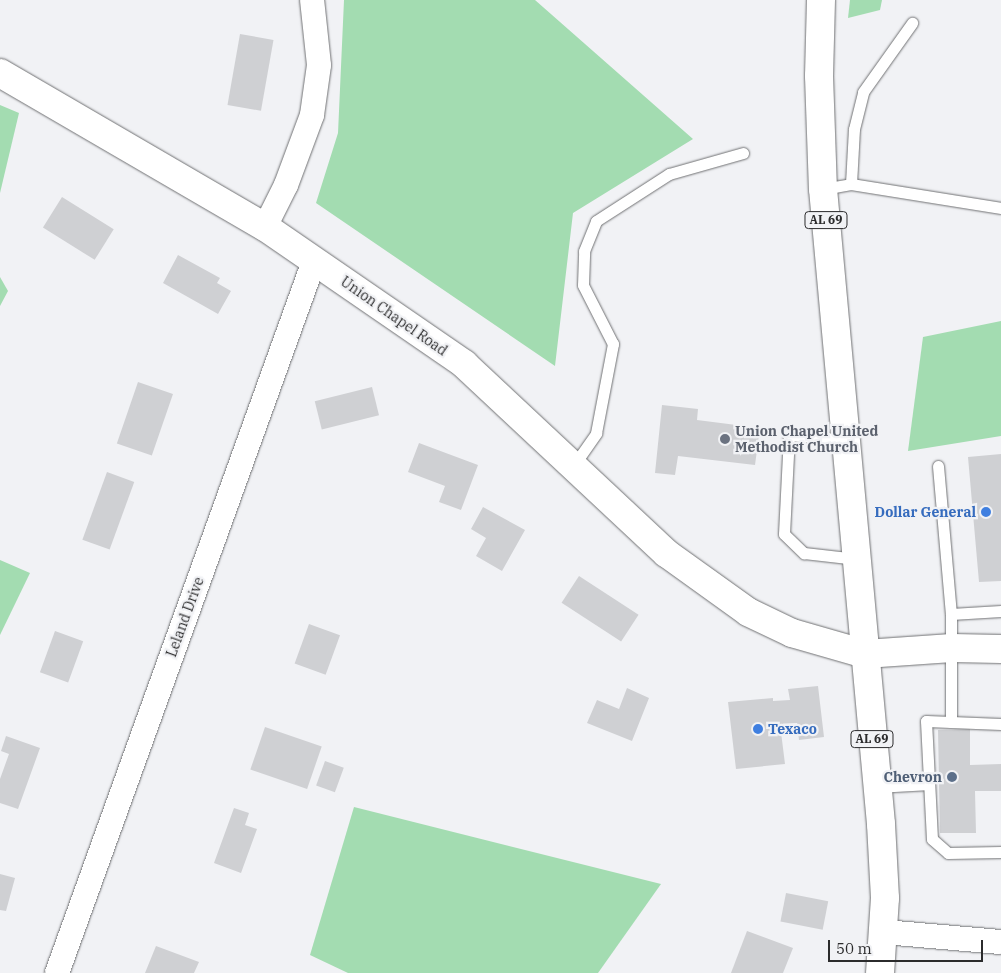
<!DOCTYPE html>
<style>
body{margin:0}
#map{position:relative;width:1001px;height:973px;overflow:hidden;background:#f1f2f5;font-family:"IBM Plex Serif",serif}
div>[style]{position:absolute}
.green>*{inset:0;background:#a3dcb1}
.building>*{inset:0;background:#cfd0d3;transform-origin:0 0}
.roads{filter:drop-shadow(0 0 1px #707173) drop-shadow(0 0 1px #707173)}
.lane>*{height:11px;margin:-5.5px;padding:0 5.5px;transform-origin:5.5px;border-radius:5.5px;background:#fff}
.street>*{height:24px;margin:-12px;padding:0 12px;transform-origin:12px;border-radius:12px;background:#fff}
.secondary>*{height:28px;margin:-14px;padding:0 14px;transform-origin:14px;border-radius:14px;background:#fff}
.primary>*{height:28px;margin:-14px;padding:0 14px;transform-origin:14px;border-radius:14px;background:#fff}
.dots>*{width:14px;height:14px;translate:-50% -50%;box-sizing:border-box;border:2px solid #f1f2f5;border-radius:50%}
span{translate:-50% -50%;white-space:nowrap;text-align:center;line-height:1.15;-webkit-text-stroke:4.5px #f1f2f5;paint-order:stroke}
.shield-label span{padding:1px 4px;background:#f1f2f5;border:1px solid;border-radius:4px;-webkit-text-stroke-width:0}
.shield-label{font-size:12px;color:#2b2b2c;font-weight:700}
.street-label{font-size:14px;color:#2b2b2c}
.worship-label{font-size:14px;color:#5b616d;font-weight:700}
.left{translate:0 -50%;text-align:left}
.shop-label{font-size:14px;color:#366cbe;font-weight:700}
.right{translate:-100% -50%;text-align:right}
.service-label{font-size:14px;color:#4e5e75;font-weight:700}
.scale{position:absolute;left:828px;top:940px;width:155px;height:22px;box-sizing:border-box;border:2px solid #2b2b2c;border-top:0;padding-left:6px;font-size:15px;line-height:18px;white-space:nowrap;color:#2b2b2c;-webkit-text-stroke:4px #f1f2f5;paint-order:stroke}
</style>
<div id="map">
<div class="green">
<div style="clip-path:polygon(344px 0,535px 0,693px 139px,573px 213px,555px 366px,316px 203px,338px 133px)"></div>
<div style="clip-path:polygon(850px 0,882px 0,880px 10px,848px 18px)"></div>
<div style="clip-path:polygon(0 105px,19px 113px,0 193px)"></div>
<div style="clip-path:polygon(0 277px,8px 291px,0 306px)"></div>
<div style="clip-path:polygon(1001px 321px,1001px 436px,908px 451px,923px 337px)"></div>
<div style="clip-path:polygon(0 560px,30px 573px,0 635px)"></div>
<div style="clip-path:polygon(354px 807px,661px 884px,598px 973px,348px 973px,310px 955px)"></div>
</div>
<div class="building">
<div style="left:240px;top:34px;width:34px;height:72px;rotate:10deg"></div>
<div style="left:62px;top:197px;width:61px;height:36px;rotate:32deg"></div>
<div style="clip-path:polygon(178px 255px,220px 278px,217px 283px,231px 291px,218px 314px,163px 283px)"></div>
<div style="left:138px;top:382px;width:37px;height:65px;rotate:19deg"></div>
<div style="left:372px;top:387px;width:29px;height:59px;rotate:76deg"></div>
<div style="clip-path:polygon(662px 405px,698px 409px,697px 420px,760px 428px,755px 465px,678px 456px,675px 475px,655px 473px)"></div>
<div style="clip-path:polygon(419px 443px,478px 465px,461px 510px,439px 502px,445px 486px,408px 472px)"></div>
<div style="clip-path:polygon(1001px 454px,1001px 581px,979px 582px,968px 457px)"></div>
<div style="left:107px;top:472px;width:29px;height:72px;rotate:20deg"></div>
<div style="clip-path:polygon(483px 507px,525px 530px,502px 571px,476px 556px,486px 538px,471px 529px)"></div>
<div style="left:579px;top:576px;width:71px;height:32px;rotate:33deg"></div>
<div style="left:309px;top:624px;width:33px;height:42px;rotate:20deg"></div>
<div style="left:55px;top:631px;width:30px;height:44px;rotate:20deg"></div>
<div style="clip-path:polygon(818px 686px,824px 737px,799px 740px,797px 723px,780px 724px,785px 764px,736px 769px,728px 702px,773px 698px,773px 701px,790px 700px,788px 689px)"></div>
<div style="clip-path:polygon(627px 688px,649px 698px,632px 741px,587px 723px,597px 700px,619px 709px)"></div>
<div style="left:265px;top:727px;width:60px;height:45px;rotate:19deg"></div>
<div style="clip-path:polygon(970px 729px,970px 765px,1001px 764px,1001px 791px,975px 791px,976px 833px,940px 833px,938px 730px)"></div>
<div style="clip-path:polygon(6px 736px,40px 748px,18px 809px,0 803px,0 779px,9px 754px,1px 751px)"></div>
<div style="left:325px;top:761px;width:20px;height:26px;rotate:20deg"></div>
<div style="clip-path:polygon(234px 808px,249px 813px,245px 825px,257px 829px,241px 873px,214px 863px)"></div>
<div style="clip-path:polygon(0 874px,15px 878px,6px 911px,0 910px)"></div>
<div style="left:786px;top:893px;width:43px;height:29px;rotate:11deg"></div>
<div style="clip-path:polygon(747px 931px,793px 948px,783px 973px,731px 973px)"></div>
<div style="clip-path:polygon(156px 946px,199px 962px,194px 973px,145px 973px)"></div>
</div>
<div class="roads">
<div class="lane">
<div style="left:851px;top:184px;width:152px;rotate:9.1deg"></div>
<div style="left:823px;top:189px;width:28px;rotate:-10deg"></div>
<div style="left:851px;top:184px;width:55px;rotate:-86.9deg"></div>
<div style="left:854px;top:129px;width:38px;rotate:-76deg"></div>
<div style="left:863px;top:92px;width:85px;rotate:-54.6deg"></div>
<div style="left:847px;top:440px;width:58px;rotate:-175.1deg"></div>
<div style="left:789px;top:435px;width:99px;rotate:92.9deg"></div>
<div style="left:784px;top:534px;width:28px;rotate:44deg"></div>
<div style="left:804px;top:553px;width:53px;rotate:6.5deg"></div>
<div style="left:574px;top:465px;width:39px;rotate:-55deg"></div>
<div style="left:596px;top:433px;width:91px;rotate:-79.2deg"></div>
<div style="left:613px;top:344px;width:66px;rotate:-117deg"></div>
<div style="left:583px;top:285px;width:34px;rotate:-88deg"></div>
<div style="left:584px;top:251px;width:32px;rotate:-68deg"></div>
<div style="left:596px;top:221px;width:87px;rotate:-32.8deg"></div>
<div style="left:669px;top:174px;width:77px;rotate:-15.8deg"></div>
<div style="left:938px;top:466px;width:149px;rotate:85deg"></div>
<div style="left:951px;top:614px;width:108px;rotate:90deg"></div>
<div style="left:951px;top:614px;width:50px;rotate:-3.4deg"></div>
<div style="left:1001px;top:724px;width:75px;rotate:-177.7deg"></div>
<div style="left:926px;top:721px;width:118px;rotate:87.1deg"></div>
<div style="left:932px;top:839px;width:21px;rotate:41deg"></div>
<div style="left:948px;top:853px;width:53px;rotate:-1.1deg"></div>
<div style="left:877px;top:787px;width:52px;rotate:-3.3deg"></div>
</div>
<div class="street">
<div style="left:265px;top:227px;width:47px;rotate:-63.4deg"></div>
<div style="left:286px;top:185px;width:75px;rotate:-69.6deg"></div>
<div style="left:312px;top:115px;width:50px;rotate:-82deg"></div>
<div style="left:319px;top:65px;width:65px;rotate:-96.1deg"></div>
<div style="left:884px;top:932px;width:117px;rotate:4.9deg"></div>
<div style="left:57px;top:973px;width:757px;rotate:-70.15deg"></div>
</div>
<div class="secondary">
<div style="left:0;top:73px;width:306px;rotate:30.2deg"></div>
<div style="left:265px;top:227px;width:242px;rotate:34.5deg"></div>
<div style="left:464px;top:364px;width:277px;rotate:43.1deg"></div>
<div style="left:666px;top:553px;width:101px;rotate:35.7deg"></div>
<div style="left:748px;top:612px;width:49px;rotate:25.5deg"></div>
<div style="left:792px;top:633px;width:76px;rotate:16deg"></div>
<div style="left:865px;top:654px;width:87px;rotate:-3.9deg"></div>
<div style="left:952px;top:648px;width:49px;rotate:1.2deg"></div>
</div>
<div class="primary">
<div style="left:821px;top:0;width:76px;rotate:91.5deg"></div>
<div style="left:819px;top:76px;width:113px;rotate:88deg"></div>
<div style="left:823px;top:189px;width:638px;rotate:84.78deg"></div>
<div style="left:881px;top:824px;width:74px;rotate:86.9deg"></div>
<div style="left:885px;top:898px;width:75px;rotate:93.8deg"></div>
</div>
</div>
<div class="dots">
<div style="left:725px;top:439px;background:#6b7280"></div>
<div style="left:986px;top:512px;background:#3f7fe0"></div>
<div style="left:758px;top:729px;background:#3f7fe0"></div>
<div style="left:952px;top:777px;background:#5c6f8a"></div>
</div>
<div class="shield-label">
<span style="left:826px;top:220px">AL 69</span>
<span style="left:872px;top:739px">AL 69</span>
</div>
<div class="street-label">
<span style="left:394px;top:316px;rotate:35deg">Union Chapel Road</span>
<span style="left:185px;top:617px;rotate:-70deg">Leland Drive</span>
</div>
<div class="worship-label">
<span class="left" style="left:735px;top:439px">Union Chapel United<br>Methodist Church</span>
</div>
<div class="shop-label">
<span class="right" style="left:976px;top:512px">Dollar General</span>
<span class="left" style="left:768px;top:729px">Texaco</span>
</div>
<div class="service-label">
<span class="right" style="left:942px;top:777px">Chevron</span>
</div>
<div class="scale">50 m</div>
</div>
